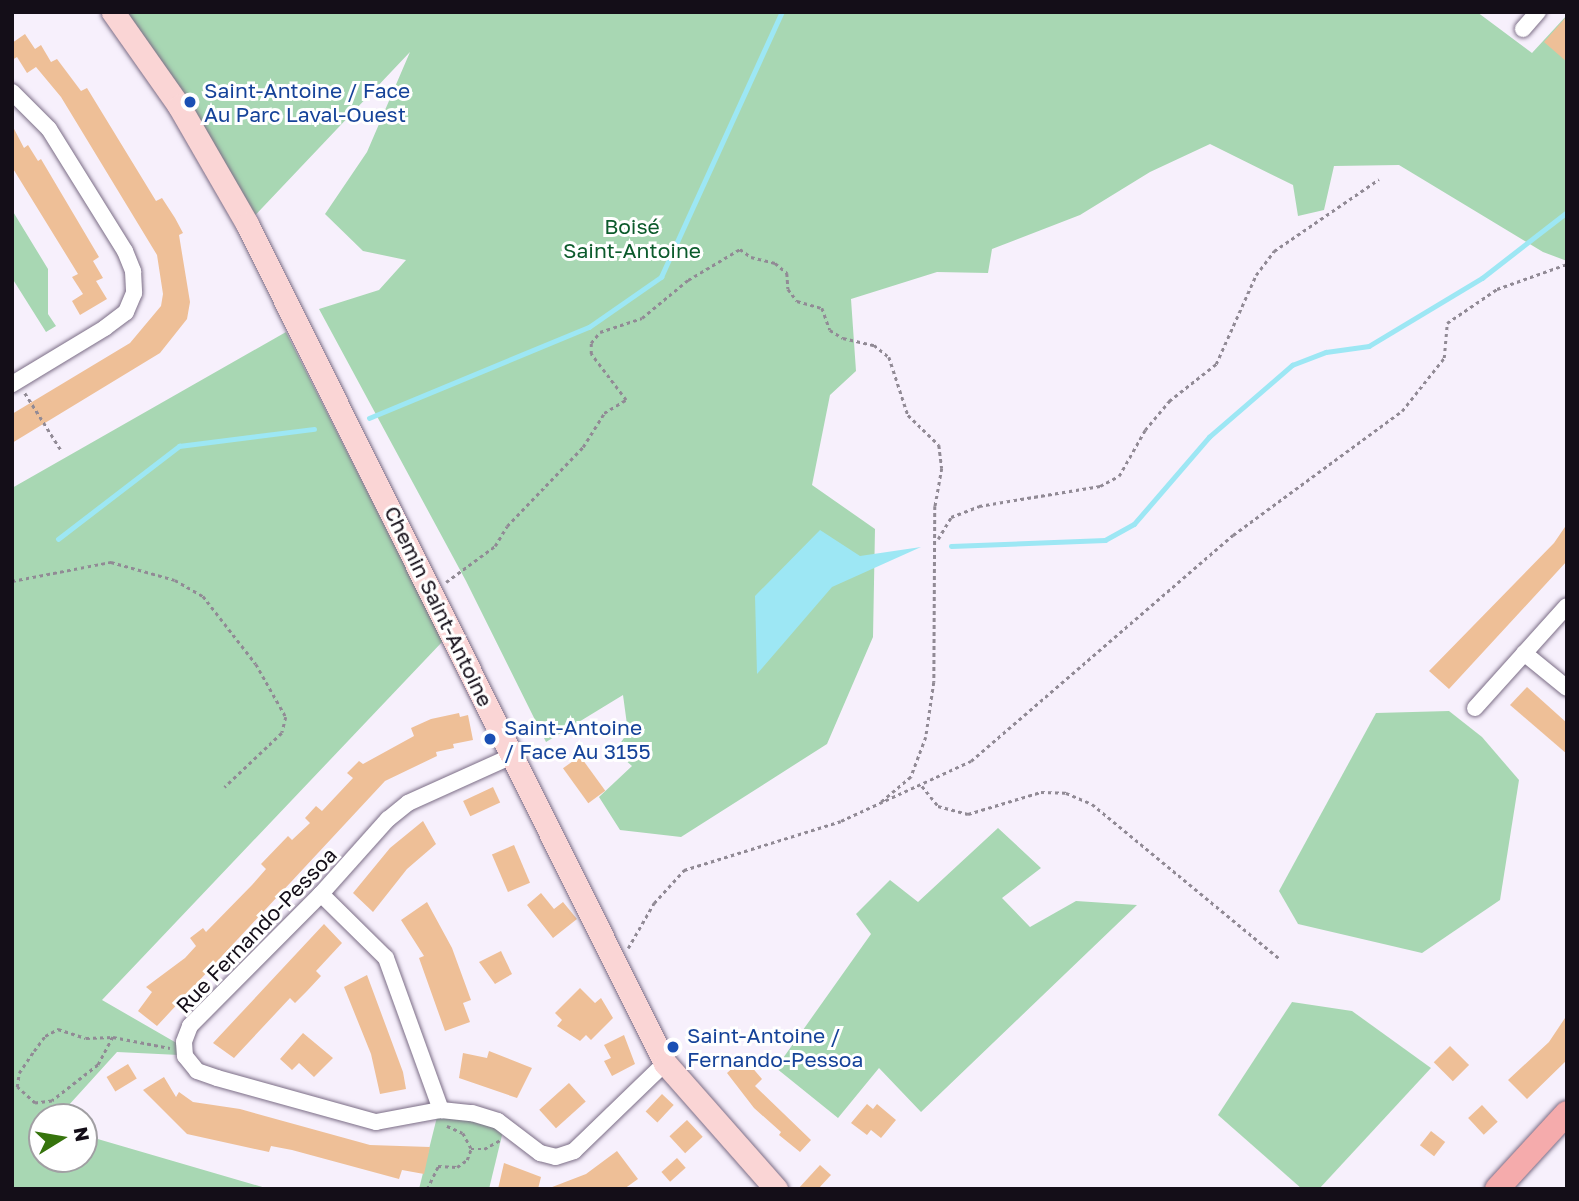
<!DOCTYPE html>
<meta charset="utf-8">
<style>
body{margin:0}
#map{position:relative;width:1579px;height:1201px;overflow:hidden;background:#f7f0fc;font-family:"Golos Text",sans-serif}
div>[style]{position:absolute}
.green>*{inset:0;background:#a8d7b3}
.water>*{inset:0;background:#9de7f4}
.stream>*{height:4.5px;margin:-2.25px;padding:0 2.25px;transform-origin:2.25px;border-radius:2.25px;background:#9de7f4}
.building>*{inset:0;background:#eebf97;transform-origin:0 0}
.path>*{height:2.5px;margin-top:-1.25px;transform-origin:0;background:repeating-linear-gradient(90deg,#918a95 0 3.5px,transparent 0 7px)}
.roads{filter:drop-shadow(0 0 2px #7b6d86) drop-shadow(0 0 2px #7b6d86)}
.street>*{height:16px;margin:-8px;padding:0 8px;transform-origin:8px;border-radius:8px;background:#fff}
.secondary>*{height:23px;margin:-11.5px;padding:0 11.5px;transform-origin:11.5px;border-radius:11.5px;background:#fad5d5}
.primary>*{height:24px;margin:-12px;padding:0 12px;transform-origin:12px;border-radius:12px;background:#f5abac}
.dots>*{width:19px;height:19px;translate:-50% -50%;box-sizing:border-box;border:4px solid #fff;border-radius:50%}
span{translate:-50% -50%;white-space:nowrap;text-align:center;line-height:1.15;-webkit-text-stroke:6px #fff;paint-order:stroke}
.transit-label{font-size:21px;color:#164399}
.left{translate:0 -50%;text-align:left}
.park-label{font-size:21px;color:#0c5b2c}
.street-label{font-size:21px;color:#140e18}
.frame{position:absolute;inset:0;border:14px solid #140e18;pointer-events:none}
.north{position:absolute;left:28px;top:1103px;width:70px;height:70px;box-sizing:border-box;background:#fff;border:2px solid #a19fa3;border-radius:50%;rotate:79deg;font-size:19px;font-weight:700;line-height:28px;text-align:center;color:#140e18}
.north::after{content:'';display:block;margin:auto;width:24px;height:32px;background:#36740d;clip-path:polygon(50% 0,100% 100%,50% 72%,0 100%)}
</style>
<div id="map">
<div class="green">
<div style="clip-path:polygon(113px 12px,1477px 12px,1532px 53px,1567px 15px,1567px 261px,1543px 252px,1399px 165px,1334px 166px,1324px 210px,1298px 216px,1293px 185px,1210px 144px,1150px 172px,1080px 215px,992px 249px,988px 273px,937px 272px,851px 299px,856px 371px,830px 395px,812px 485px,875px 529px,873px 637px,827px 744px,681px 837px,620px 830px,599px 797px,632px 766px,615px 751px,628px 732px,623px 695px,546px 742px,466px 581px,319px 309px,379px 290px,406px 260px,363px 251px,325px 214px,367px 152px,410px 52px,247px 224px)"></div>
<div style="clip-path:polygon(12px 210px,48px 269px,48px 314px,56px 326px,46px 332px,12px 278px)"></div>
<div style="clip-path:polygon(286px 332px,443px 641px,102px 1000px,180px 1045px,179px 1055px,117px 1052px,58px 1117px,42px 1117px,42px 1159px,84px 1159px,84px 1135px,269px 1189px,12px 1189px,12px 488px)"></div>
<div style="clip-path:polygon(1449px 711px,1482px 737px,1519px 780px,1500px 900px,1422px 953px,1298px 924px,1279px 891px,1376px 713px)"></div>
<div style="clip-path:polygon(998px 828px,1041px 868px,1002px 898px,1030px 927px,1076px 901px,1137px 905px,921px 1112px,879px 1068px,838px 1118px,776px 1068px,871px 934px,856px 914px,890px 880px,918px 902px)"></div>
<div style="clip-path:polygon(1292px 1002px,1352px 1011px,1431px 1068px,1319px 1189px,1302px 1189px,1218px 1115px)"></div>
<div style="clip-path:polygon(438px 1113px,504px 1127px,489px 1189px,419px 1189px)"></div>
</div>
<div class="water">
<div style="clip-path:polygon(820px 530px,860px 556px,921px 547px,832px 587px,757px 674px,755px 596px)"></div>
</div>
<div class="stream">
<div style="left:369px;top:418px;width:238px;rotate:-22.5deg"></div>
<div style="left:589px;top:327px;width:88px;rotate:-34.8deg"></div>
<div style="left:661px;top:277px;width:291px;rotate:-65.5deg"></div>
<div style="left:58px;top:539px;width:153px;rotate:-37.5deg"></div>
<div style="left:179px;top:446px;width:136px;rotate:-7.2deg"></div>
<div style="left:951px;top:546px;width:154px;rotate:-2.2deg"></div>
<div style="left:1105px;top:540px;width:33px;rotate:-29deg"></div>
<div style="left:1134px;top:524px;width:115px;rotate:-49.2deg"></div>
<div style="left:1209px;top:437px;width:110px;rotate:-40.9deg"></div>
<div style="left:1292px;top:365px;width:36px;rotate:-21deg"></div>
<div style="left:1326px;top:352px;width:43px;rotate:-7.9deg"></div>
<div style="left:1369px;top:346px;width:132px;rotate:-31deg"></div>
<div style="left:1482px;top:278px;width:108px;rotate:-37.8deg"></div>
</div>
<div class="building">
<div style="clip-path:polygon(1567px 16px,1567px 62px,1544px 42px)"></div>
<div style="clip-path:polygon(25px 34px,35px 49px,41px 45px,51px 62px,57px 59px,81px 91px,87px 88px,156px 201px,162px 198px,175px 218px,183px 233px,179px 235px,190px 302px,187px 319px,160px 353px,12px 443px,12px 414px,130px 343px,161px 306px,163px 294px,157px 255px,61px 97px,36px 67px,27px 73px,17px 57px,12px 60px,12px 43px)"></div>
<div style="clip-path:polygon(12px 125px,24px 148px,28px 145px,38px 161px,41px 159px,99px 257px,93px 261px,103px 278px,96px 281px,107px 299px,80px 315px,72px 301px,83px 294px,72px 277px,78px 274px,12px 167px)"></div>
<div style="clip-path:polygon(1567px 524px,1567px 561px,1449px 689px,1429px 671px,1554px 543px)"></div>
<div style="clip-path:polygon(1527px 687px,1567px 723px,1567px 754px,1510px 705px)"></div>
<div style="clip-path:polygon(459px 713px,460px 717px,468px 715px,473px 740px,453px 744px,454px 748px,436px 752px,437px 756px,385px 781px,157px 1026px,138px 1011px,152px 992px,146px 987px,185px 958px,196px 946px,190px 938px,203px 928px,206px 932px,252px 885px,266px 869px,261px 864px,288px 836px,292px 840px,310px 823px,305px 818px,316px 806px,322px 811px,353px 778px,347px 773px,359px 761px,363px 764px,414px 736px,411px 728px,431px 719px)"></div>
<div style="left:580px;top:756px;width:43px;height:21px;rotate:54deg"></div>
<div style="left:493px;top:787px;width:17px;height:33px;rotate:65deg"></div>
<div style="clip-path:polygon(423px 821px,436px 844px,407px 869px,373px 912px,353px 893px,390px 848px)"></div>
<div style="left:514px;top:845px;width:41px;height:24px;rotate:67deg"></div>
<div style="clip-path:polygon(541px 893px,554px 909px,563px 902px,577px 919px,553px 938px,527px 905px)"></div>
<div style="clip-path:polygon(427px 902px,452px 948px,471px 1000px,463px 1003px,470px 1022px,445px 1031px,419px 958px,424px 956px,401px 920px)"></div>
<div style="clip-path:polygon(324px 924px,342px 943px,316px 971px,321px 976px,307px 991px,295px 1003px,290px 998px,234px 1058px,213px 1043px)"></div>
<div style="clip-path:polygon(501px 951px,512px 974px,495px 984px,479px 962px)"></div>
<div style="clip-path:polygon(367px 975px,403px 1072px,406px 1089px,380px 1094px,371px 1054px,344px 987px)"></div>
<div style="clip-path:polygon(580px 988px,595px 1003px,601px 998px,613px 1018px,591px 1040px,586px 1035px,580px 1041px,557px 1026px,562px 1020px,555px 1013px)"></div>
<div style="clip-path:polygon(1567px 1015px,1567px 1060px,1527px 1099px,1508px 1080px,1549px 1042px)"></div>
<div style="clip-path:polygon(303px 1033px,333px 1058px,314px 1077px,299px 1063px,292px 1070px,280px 1059px)"></div>
<div style="clip-path:polygon(624px 1035px,635px 1064px,612px 1076px,604px 1061px,611px 1058px,604px 1045px)"></div>
<div style="left:1450px;top:1046px;width:27px;height:23px;rotate:45deg"></div>
<div style="clip-path:polygon(489px 1051px,532px 1068px,517px 1098px,459px 1078px,463px 1053px,487px 1058px)"></div>
<div style="clip-path:polygon(744px 1058px,762px 1079px,755px 1086px,811px 1140px,800px 1152px,779px 1135px,781px 1132px,754px 1108px,727px 1073px)"></div>
<div style="left:128px;top:1064px;width:17px;height:25px;rotate:59deg"></div>
<div style="clip-path:polygon(164px 1077px,176px 1097px,179px 1092px,193px 1102px,240px 1109px,370px 1145px,430px 1147px,424px 1174px,402px 1170px,399px 1179px,292px 1150px,271px 1146px,269px 1152px,187px 1134px,143px 1090px)"></div>
<div style="left:569px;top:1083px;width:25px;height:40px;rotate:48deg"></div>
<div style="left:662px;top:1094px;width:16px;height:24px;rotate:43deg"></div>
<div style="clip-path:polygon(867px 1104px,873px 1109px,877px 1104px,896px 1120px,881px 1138px,871px 1130px,867px 1135px,851px 1123px)"></div>
<div style="left:1482px;top:1105px;width:23px;height:19px;rotate:47deg"></div>
<div style="left:687px;top:1120px;width:23px;height:24px;rotate:47deg"></div>
<div style="left:1431px;top:1131px;width:18px;height:18px;rotate:38deg"></div>
<div style="clip-path:polygon(617px 1151px,638px 1179px,624px 1189px,547px 1189px,586px 1174px)"></div>
<div style="left:677px;top:1158px;width:13px;height:21px;rotate:48deg"></div>
<div style="clip-path:polygon(504px 1163px,541px 1177px,538px 1189px,498px 1189px)"></div>
<div style="clip-path:polygon(820px 1165px,831px 1175px,818px 1189px,798px 1189px)"></div>
</div>
<div class="path">
<div style="left:25px;top:393px;width:67px;rotate:57.7deg"></div>
<div style="left:938px;top:539px;width:26px;rotate:-59deg"></div>
<div style="left:951px;top:517px;width:30px;rotate:-21deg"></div>
<div style="left:979px;top:506px;width:123px;rotate:-9.4deg"></div>
<div style="left:1100px;top:486px;width:21px;rotate:-28deg"></div>
<div style="left:1119px;top:476px;width:53px;rotate:-60.5deg"></div>
<div style="left:1145px;top:430px;width:38px;rotate:-50deg"></div>
<div style="left:1169px;top:401px;width:60px;rotate:-38.2deg"></div>
<div style="left:1216px;top:364px;width:98px;rotate:-65.8deg"></div>
<div style="left:1256px;top:275px;width:30px;rotate:-53deg"></div>
<div style="left:1274px;top:251px;width:127px;rotate:-34.4deg"></div>
<div style="left:12px;top:581px;width:101px;rotate:-10.9deg"></div>
<div style="left:111px;top:562px;width:66px;rotate:15.7deg"></div>
<div style="left:175px;top:580px;width:32px;rotate:30deg"></div>
<div style="left:203px;top:596px;width:86px;rotate:52.1deg"></div>
<div style="left:256px;top:664px;width:61px;rotate:60.5deg"></div>
<div style="left:286px;top:717px;width:16px;rotate:104deg"></div>
<div style="left:282px;top:733px;width:79px;rotate:136.5deg"></div>
<div style="left:446px;top:582px;width:61px;rotate:-36.3deg"></div>
<div style="left:495px;top:546px;width:23px;rotate:-59deg"></div>
<div style="left:507px;top:526px;width:110px;rotate:-46.1deg"></div>
<div style="left:583px;top:447px;width:40px;rotate:-58deg"></div>
<div style="left:604px;top:413px;width:26px;rotate:-31deg"></div>
<div style="left:626px;top:400px;width:58px;rotate:-127.3deg"></div>
<div style="left:591px;top:354px;width:11px;rotate:-90deg"></div>
<div style="left:591px;top:343px;width:14px;rotate:-51deg"></div>
<div style="left:600px;top:332px;width:44px;rotate:-18.4deg"></div>
<div style="left:642px;top:318px;width:60px;rotate:-39.6deg"></div>
<div style="left:688px;top:280px;width:61px;rotate:-30.8deg"></div>
<div style="left:740px;top:249px;width:14px;rotate:36deg"></div>
<div style="left:751px;top:257px;width:25px;rotate:14deg"></div>
<div style="left:775px;top:263px;width:16px;rotate:40deg"></div>
<div style="left:787px;top:273px;width:16px;rotate:86deg"></div>
<div style="left:788px;top:289px;width:15px;rotate:53deg"></div>
<div style="left:797px;top:301px;width:26px;rotate:16deg"></div>
<div style="left:822px;top:308px;width:23px;rotate:70deg"></div>
<div style="left:830px;top:330px;width:15px;rotate:32deg"></div>
<div style="left:843px;top:338px;width:32px;rotate:13deg"></div>
<div style="left:874px;top:345px;width:19px;rotate:39deg"></div>
<div style="left:889px;top:357px;width:61px;rotate:71.9deg"></div>
<div style="left:908px;top:415px;width:43px;rotate:44.1deg"></div>
<div style="left:939px;top:445px;width:23px;rotate:83deg"></div>
<div style="left:942px;top:468px;width:39px;rotate:100deg"></div>
<div style="left:935px;top:506px;width:176px;rotate:90.3deg"></div>
<div style="left:934px;top:682px;width:56px;rotate:98.3deg"></div>
<div style="left:926px;top:737px;width:43px;rotate:110.6deg"></div>
<div style="left:911px;top:777px;width:42px;rotate:139.8deg"></div>
<div style="left:922px;top:786px;width:26px;rotate:51deg"></div>
<div style="left:938px;top:806px;width:31px;rotate:15deg"></div>
<div style="left:968px;top:814px;width:76px;rotate:-16.8deg"></div>
<div style="left:1041px;top:792px;width:25px;rotate:2deg"></div>
<div style="left:1066px;top:793px;width:28px;rotate:23deg"></div>
<div style="left:1092px;top:804px;width:244px;rotate:39.5deg"></div>
<div style="left:628px;top:948px;width:52px;rotate:-60deg"></div>
<div style="left:654px;top:903px;width:45px;rotate:-47.7deg"></div>
<div style="left:684px;top:870px;width:164px;rotate:-17.3deg"></div>
<div style="left:841px;top:821px;width:143px;rotate:-24.8deg"></div>
<div style="left:971px;top:761px;width:346px;rotate:-40.8deg"></div>
<div style="left:1233px;top:535px;width:210px;rotate:-36.3deg"></div>
<div style="left:1402px;top:411px;width:68px;rotate:-51.6deg"></div>
<div style="left:1444px;top:358px;width:35px;rotate:-85deg"></div>
<div style="left:1447px;top:323px;width:60px;rotate:-34.2deg"></div>
<div style="left:1497px;top:289px;width:74px;rotate:-19.7deg"></div>
<div style="left:113px;top:1037px;width:32px;rotate:118deg"></div>
<div style="left:98px;top:1065px;width:58px;rotate:142deg"></div>
<div style="left:52px;top:1101px;width:17px;rotate:173deg"></div>
<div style="left:35px;top:1103px;width:24px;rotate:-138deg"></div>
<div style="left:17px;top:1087px;width:14px;rotate:-82deg"></div>
<div style="left:19px;top:1073px;width:27px;rotate:-56deg"></div>
<div style="left:34px;top:1051px;width:19px;rotate:-54deg"></div>
<div style="left:45px;top:1036px;width:15px;rotate:-28deg"></div>
<div style="left:58px;top:1029px;width:29px;rotate:18deg"></div>
<div style="left:86px;top:1038px;width:27px;rotate:-2deg"></div>
<div style="left:113px;top:1037px;width:58px;rotate:10.9deg"></div>
<div style="left:447px;top:1126px;width:17px;rotate:24deg"></div>
<div style="left:463px;top:1133px;width:17px;rotate:62deg"></div>
<div style="left:427px;top:1189px;width:25px;rotate:-64deg"></div>
<div style="left:438px;top:1166px;width:19px;rotate:3deg"></div>
<div style="left:457px;top:1167px;width:12px;rotate:-35deg"></div>
<div style="left:467px;top:1160px;width:12px;rotate:-70deg"></div>
<div style="left:471px;top:1149px;width:13px"></div>
<div style="left:484px;top:1149px;width:18px;rotate:-29deg"></div>
</div>
<div class="roads">
<div class="street">
<div style="left:1523px;top:29px;width:23px;rotate:-49deg"></div>
<div style="left:12px;top:92px;width:52px;rotate:45deg"></div>
<div style="left:49px;top:129px;width:144px;rotate:58.1deg"></div>
<div style="left:125px;top:251px;width:22px;rotate:68deg"></div>
<div style="left:133px;top:271px;width:22px;rotate:87deg"></div>
<div style="left:134px;top:293px;width:21px;rotate:113deg"></div>
<div style="left:126px;top:312px;width:26px;rotate:143deg"></div>
<div style="left:105px;top:328px;width:109px;rotate:148.9deg"></div>
<div style="left:1524px;top:653px;width:55px;rotate:39.1deg"></div>
<div style="left:1475px;top:708px;width:137px;rotate:-48deg"></div>
<div style="left:512px;top:756px;width:114px;rotate:155.7deg"></div>
<div style="left:408px;top:803px;width:26px;rotate:141deg"></div>
<div style="left:388px;top:819px;width:101px;rotate:131.8deg"></div>
<div style="left:321px;top:894px;width:186px;rotate:134.8deg"></div>
<div style="left:190px;top:1026px;width:17px;rotate:111deg"></div>
<div style="left:184px;top:1042px;width:14px;rotate:86deg"></div>
<div style="left:185px;top:1056px;width:19px;rotate:51deg"></div>
<div style="left:197px;top:1071px;width:21px;rotate:19deg"></div>
<div style="left:217px;top:1078px;width:165px;rotate:15.5deg"></div>
<div style="left:376px;top:1122px;width:66px;rotate:-10.5deg"></div>
<div style="left:441px;top:1110px;width:31px;rotate:6deg"></div>
<div style="left:472px;top:1113px;width:27px;rotate:17deg"></div>
<div style="left:498px;top:1121px;width:53px;rotate:37.3deg"></div>
<div style="left:540px;top:1153px;width:16px;rotate:14deg"></div>
<div style="left:556px;top:1157px;width:19px;rotate:-18deg"></div>
<div style="left:574px;top:1151px;width:127px;rotate:-44deg"></div>
<div style="left:321px;top:894px;width:91px;rotate:44.6deg"></div>
<div style="left:386px;top:958px;width:162px;rotate:70.1deg"></div>
</div>
<div class="secondary">
<div style="left:113px;top:12px;width:115px;rotate:54.9deg"></div>
<div style="left:179px;top:106px;width:136px;rotate:60deg"></div>
<div style="left:247px;top:224px;width:937px;rotate:63.52deg"></div>
<div style="left:665px;top:1063px;width:168px;rotate:48.6deg"></div>
</div>
<div class="primary">
<div style="left:1497px;top:1189px;width:103px;rotate:-47.4deg"></div>
</div>
</div>
<div class="dots">
<div style="left:190px;top:102px;background:#1a4fb4"></div>
<div style="left:490px;top:739px;background:#1a4fb4"></div>
<div style="left:673px;top:1047px;background:#1a4fb4"></div>
</div>
<div class="transit-label">
<span class="left" style="left:204px;top:102px">Saint-Antoine / Face<br>Au Parc Laval-Ouest</span>
<span class="left" style="left:504px;top:739px">Saint-Antoine<br>/ Face Au 3155</span>
<span class="left" style="left:687px;top:1047px">Saint-Antoine /<br>Fernando-Pessoa</span>
</div>
<div class="park-label">
<span style="left:632px;top:238px">Boisé<br>Saint-Antoine</span>
</div>
<div class="street-label">
<span style="left:439px;top:606px;rotate:64deg">Chemin Saint-Antoine</span>
<span style="left:256px;top:930px;rotate:-46deg">Rue Fernando-Pessoa</span>
</div>
<div class="frame"></div>
<div class="north">N</div>
</div>
